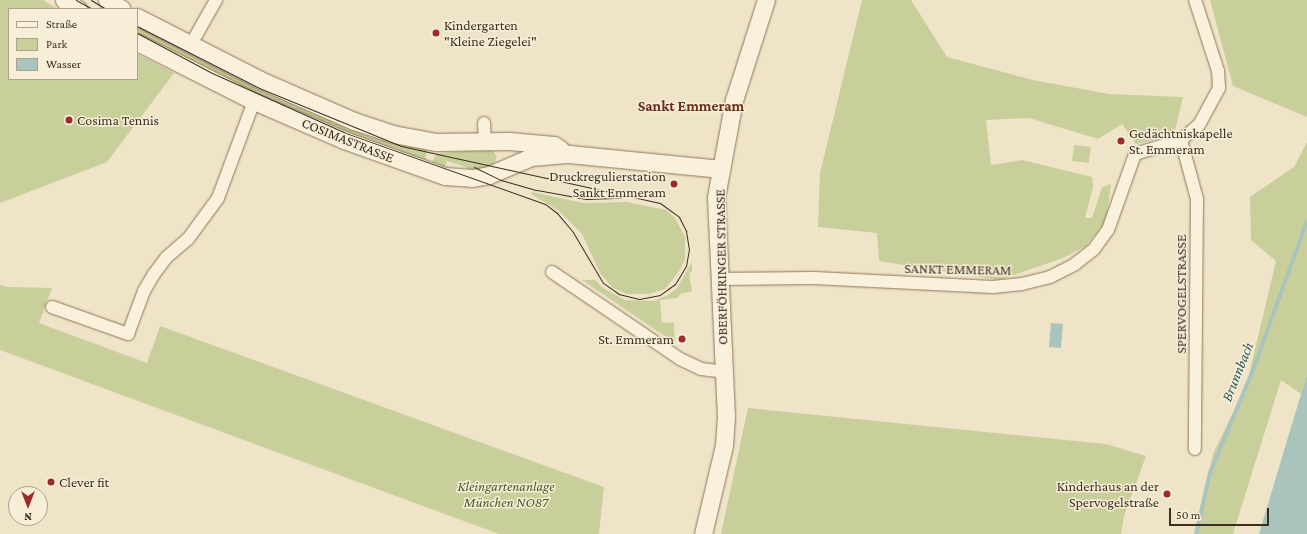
<!DOCTYPE html>
<meta charset="utf-8">
<style>
body{margin:0}
#map{position:relative;width:1307px;height:534px;overflow:hidden;background:#f0e4c8;font-family:"Crimson Pro",serif}
div>[style]{position:absolute}
.green>*{inset:0;background:#c9cf9b;transform-origin:0 0}
.water>*{inset:0;background:#a9c4bc;transform-origin:0 0}
.stream>*{height:4px;margin:-2px;padding:0 2px;transform-origin:2px;border-radius:2px;background:#a9c4bc}
.roads{filter:drop-shadow(0 0 1px #8d765c) drop-shadow(0 0 1px #8d765c)}
.street>*{height:12px;margin:-6px;padding:0 6px;transform-origin:6px;border-radius:6px;background:#faf1dc}
.secondary>*{height:17px;margin:-8.5px;padding:0 8.5px;transform-origin:8.5px;border-radius:8.5px;background:#faf1dc}
.tram>*{height:1px;margin:-0.5px;padding:0 0.5px;transform-origin:0.5px;border-radius:0.5px;background:#3d2e20}
.dots>*{width:11px;height:11px;translate:-50% -50%;box-sizing:border-box;border:2px solid #f7eed8;border-radius:50%}
span{translate:-50% -50%;white-space:nowrap;text-align:center;line-height:1.15;-webkit-text-stroke:3px #f7eed8;paint-order:stroke}
.poi-label{font-size:14px;color:#3d2e20}
.left{translate:0 -50%;text-align:left}
.right{translate:-100% -50%;text-align:right}
.street-label{font-size:14px;color:#3d2e20}
.park-label{font-size:14px;color:#4d5a26;font-style:italic}
.neighbourhood-label{font-size:15px;color:#6b2e1e;font-weight:700}
.water-label{font-size:15px;color:#2f5d5a;font-style:italic}
.legend{position:absolute;left:8px;top:8px;width:130px;height:72px;box-sizing:border-box;background:#f7eed8;border:1px solid #ada18e;margin:0;padding:5px 7px;list-style:none;font-size:12px;color:#3d2e20}
.legend li{display:flex;align-items:center;gap:8px;height:20px}
.legend b{width:20px;border:1px solid #ada18e}
.north{position:absolute;left:8px;top:486px;width:40px;height:40px;box-sizing:border-box;background:#f7eed8;border:1px solid #ada18e;border-radius:50%;rotate:180deg;font-size:11px;font-weight:700;line-height:16px;text-align:center;color:#3d2e20}
.north::after{content:'';display:block;margin:auto;width:14px;height:18px;background:#9e2a2b;clip-path:polygon(50% 0,100% 100%,50% 72%,0 100%)}
.scale{position:absolute;left:1169px;top:508px;width:100px;height:18px;box-sizing:border-box;border:2px solid #3d2e20;border-top:0;padding-left:5px;font-size:12px;line-height:14px;white-space:nowrap;color:#3d2e20;-webkit-text-stroke:3px #f7eed8;paint-order:stroke}
</style>
<div id="map">
<div class="green">
<div style="clip-path:polygon(0 0,43px 0,58px 9px,9px 9px,9px 79px,137px 79px,137px 54px,174px 73px,107px 162px,0 203px)"></div>
<div style="clip-path:polygon(862px 0,911px 0,947px 57px,1033px 80px,1109px 94px,1183px 97px,1174px 135px,1136px 144px,1122px 124px,1098px 139px,1029px 118px,986px 120px,991px 165px,1022px 160px,1092px 177px,1093px 187px,1085px 218px,1092px 218px,1102px 187px,1111px 184px,1106px 221px,1086px 246px,1063px 258px,999px 280px,879px 261px,877px 233px,818px 227px,820px 173px)"></div>
<div style="clip-path:polygon(1210px 0,1307px 0,1307px 117px,1233px 86px)"></div>
<div style="clip-path:polygon(137px 22px,428px 146px,424px 165px,347px 137px,137px 37px)"></div>
<div style="clip-path:polygon(1307px 142px,1307px 375px,1301px 394px,1281px 380px,1233px 534px,1195px 534px,1213px 454px,1247px 383px,1276px 261px,1251px 240px,1250px 197px,1294px 167px)"></div>
<div style="left:1074px;top:145px;width:17px;height:16px;rotate:7deg"></div>
<div style="clip-path:polygon(492px 149px,497px 157px,491px 170px,466px 173px,468px 168px,463px 166px,447px 161px,445px 167px,432px 162px,436px 155px,442px 153px)"></div>
<div style="clip-path:polygon(532px 192px,583px 203px,627px 202px,666px 210px,675px 218px,685px 237px,685px 259px,680px 270px,665px 289px,649px 294px,627px 294px,613px 288px,600px 273px,582px 234px,559px 211px,531px 194px)"></div>
<div style="clip-path:polygon(692px 262px,692px 272px,689px 273px,692px 291px,680px 294px,678px 298px,660px 300px,662px 322px,674px 323px,675px 343px,582px 280px,595px 280px,603px 288px,625px 300px,654px 301px,668px 295px,677px 288px)"></div>
<div style="clip-path:polygon(0 285px,7px 287px,52px 288px,39px 323px,147px 363px,160px 326px,604px 487px,599px 534px,499px 534px,0 350px)"></div>
<div style="clip-path:polygon(748px 408px,1106px 444px,1146px 456px,1124px 516px,1121px 534px,721px 534px)"></div>
</div>
<div class="water">
<div style="left:1051px;top:323px;width:12px;height:24px;rotate:5deg"></div>
<div style="clip-path:polygon(1307px 375px,1307px 534px,1259px 534px,1301px 394px)"></div>
</div>
<div class="stream">
<div style="left:1196px;top:534px;width:63px;rotate:-77.1deg"></div>
<div style="left:1210px;top:473px;width:112px;rotate:-67.3deg"></div>
<div style="left:1253px;top:370px;width:158px;rotate:-70.1deg"></div>
</div>
<div class="roads">
<div class="street">
<div style="left:190px;top:46px;width:53px;rotate:-60.5deg"></div>
<div style="left:484px;top:123px;width:18px;rotate:87deg"></div>
<div style="left:1181px;top:140px;width:61px;rotate:74.8deg"></div>
<div style="left:1197px;top:199px;width:250px;rotate:90.5deg"></div>
<div style="left:552px;top:272px;width:155px;rotate:34.2deg"></div>
<div style="left:680px;top:359px;width:23px;rotate:25deg"></div>
<div style="left:701px;top:369px;width:23px;rotate:7deg"></div>
<div style="left:719px;top:279px;width:95px;rotate:-0.6deg"></div>
<div style="left:814px;top:278px;width:179px;rotate:2.9deg"></div>
<div style="left:993px;top:287px;width:29px;rotate:-6deg"></div>
<div style="left:1022px;top:284px;width:29px;rotate:-14deg"></div>
<div style="left:1050px;top:277px;width:28px;rotate:-27deg"></div>
<div style="left:1075px;top:264px;width:24px;rotate:-38deg"></div>
<div style="left:1094px;top:249px;width:24px;rotate:-54deg"></div>
<div style="left:1108px;top:230px;width:81px;rotate:-70.4deg"></div>
<div style="left:1135px;top:154px;width:48px;rotate:-16.9deg"></div>
<div style="left:1181px;top:140px;width:23px;rotate:-40deg"></div>
<div style="left:1199px;top:125px;width:42px;rotate:-61.6deg"></div>
<div style="left:1219px;top:88px;width:17px;rotate:-93deg"></div>
<div style="left:1218px;top:71px;width:75px;rotate:-107.9deg"></div>
<div style="left:52px;top:307px;width:81px;rotate:19.6deg"></div>
<div style="left:128px;top:334px;width:46px;rotate:-69.6deg"></div>
<div style="left:144px;top:291px;width:20px;rotate:-60deg"></div>
<div style="left:154px;top:274px;width:21px;rotate:-53deg"></div>
<div style="left:167px;top:257px;width:28px;rotate:-41deg"></div>
<div style="left:188px;top:239px;width:51px;rotate:-53.8deg"></div>
<div style="left:218px;top:198px;width:103px;rotate:-69.6deg"></div>
</div>
<div class="secondary">
<div style="left:64px;top:0;width:17px;rotate:33deg"></div>
<div style="left:107px;top:0;width:17px;rotate:31deg"></div>
<div style="left:137px;top:17px;width:138px;rotate:27.1deg"></div>
<div style="left:260px;top:80px;width:103px;rotate:23.6deg"></div>
<div style="left:354px;top:121px;width:41px;rotate:18.4deg"></div>
<div style="left:393px;top:134px;width:44px;rotate:10.5deg"></div>
<div style="left:436px;top:142px;width:73px;rotate:-0.8deg"></div>
<div style="left:509px;top:141px;width:45px;rotate:5.1deg"></div>
<div style="left:554px;top:145px;width:7px;rotate:34deg"></div>
<div style="left:137px;top:42px;width:131px;rotate:26.8deg"></div>
<div style="left:254px;top:101px;width:98px;rotate:23.4deg"></div>
<div style="left:344px;top:140px;width:107px;rotate:19.6deg"></div>
<div style="left:445px;top:176px;width:27px;rotate:4deg"></div>
<div style="left:472px;top:178px;width:17px;rotate:-10deg"></div>
<div style="left:489px;top:175px;width:46px;rotate:-23.2deg"></div>
<div style="left:531px;top:157px;width:38px;rotate:-5deg"></div>
<div style="left:569px;top:154px;width:153px;rotate:5.6deg"></div>
<div style="left:703px;top:534px;width:91px;rotate:-76.7deg"></div>
<div style="left:724px;top:445px;width:28px;rotate:-86deg"></div>
<div style="left:726px;top:417px;width:220px;rotate:-92.6deg"></div>
<div style="left:716px;top:197px;width:99px;rotate:-79.5deg"></div>
<div style="left:734px;top:100px;width:105px;rotate:-72.3deg"></div>
</div>
</div>
<div class="tram">
<div style="left:76px;top:0;width:18px;rotate:29deg"></div>
<div style="left:91px;top:0;width:17px;rotate:31deg"></div>
<div style="left:137px;top:26px;width:137px;rotate:26.9deg"></div>
<div style="left:259px;top:88px;width:153px;rotate:22.2deg"></div>
<div style="left:401px;top:146px;width:265px;rotate:12.4deg"></div>
<div style="left:660px;top:203px;width:24px;rotate:36deg"></div>
<div style="left:679px;top:217px;width:16px;rotate:63deg"></div>
<div style="left:686px;top:231px;width:18px;rotate:81deg"></div>
<div style="left:689px;top:249px;width:17px;rotate:100deg"></div>
<div style="left:686px;top:266px;width:21px;rotate:121deg"></div>
<div style="left:675px;top:284px;width:19px;rotate:144deg"></div>
<div style="left:660px;top:295px;width:21px;rotate:169deg"></div>
<div style="left:639px;top:299px;width:21px;rotate:-166deg"></div>
<div style="left:619px;top:294px;width:19px;rotate:-145deg"></div>
<div style="left:603px;top:283px;width:59px;rotate:-120.5deg"></div>
<div style="left:573px;top:232px;width:25px;rotate:-130deg"></div>
<div style="left:557px;top:213px;width:15px;rotate:-143deg"></div>
<div style="left:545px;top:204px;width:209px;rotate:-160.4deg"></div>
<div style="left:348px;top:134px;width:149px;rotate:-155.8deg"></div>
<div style="left:212px;top:73px;width:85px;rotate:-151.9deg"></div>
<div style="left:474px;top:167px;width:30px;rotate:26deg"></div>
<div style="left:501px;top:180px;width:37px;rotate:16deg"></div>
<div style="left:537px;top:190px;width:50px;rotate:10.4deg"></div>
<div style="left:586px;top:199px;width:35px;rotate:-2deg"></div>
</div>
<div class="dots">
<div style="left:436px;top:33px;background:#9e2a2b"></div>
<div style="left:69px;top:120px;background:#9e2a2b"></div>
<div style="left:1121px;top:141px;background:#9e2a2b"></div>
<div style="left:674px;top:184px;background:#9e2a2b"></div>
<div style="left:682px;top:339px;background:#9e2a2b"></div>
<div style="left:51px;top:482px;background:#9e2a2b"></div>
<div style="left:1167px;top:494px;background:#9e2a2b"></div>
</div>
<div class="poi-label">
<span class="left" style="left:444px;top:33px">Kindergarten<br>"Kleine Ziegelei"</span>
<span class="left" style="left:77px;top:120px">Cosima Tennis</span>
<span class="left" style="left:1129px;top:141px">Gedächtniskapelle<br>St. Emmeram</span>
<span class="right" style="left:666px;top:184px">Druckregulierstation<br>Sankt Emmeram</span>
<span class="right" style="left:674px;top:339px">St. Emmeram</span>
<span class="left" style="left:59px;top:482px">Clever fit</span>
<span class="right" style="left:1159px;top:494px">Kinderhaus an der<br>Spervogelstraße</span>
</div>
<div class="street-label">
<span style="left:348px;top:140px;rotate:22deg">COSIMASTRASSE</span>
<span style="left:721px;top:267px;rotate:-91deg">OBERFÖHRINGER STRASSE</span>
<span style="left:958px;top:269px;rotate:1deg">SANKT EMMERAM</span>
<span style="left:1181px;top:294px;rotate:-90deg">SPERVOGELSTRASSE</span>
</div>
<div class="park-label">
<span style="left:506px;top:494px">Kleingartenanlage<br>München NO87</span>
</div>
<div class="neighbourhood-label">
<span style="left:691px;top:107px">Sankt Emmeram</span>
</div>
<div class="water-label">
<span style="left:1238px;top:372px;rotate:-68deg">Brunnbach</span>
</div>
<ul class="legend">
<li><b style="height:5px;background:#faf1dc"></b>Straße</li>
<li><b style="height:11px;background:#c9cf9b"></b>Park</li>
<li><b style="height:11px;background:#a9c4bc"></b>Wasser</li>
</ul>
<div class="north">N</div>
<div class="scale">50 m</div>
</div>
